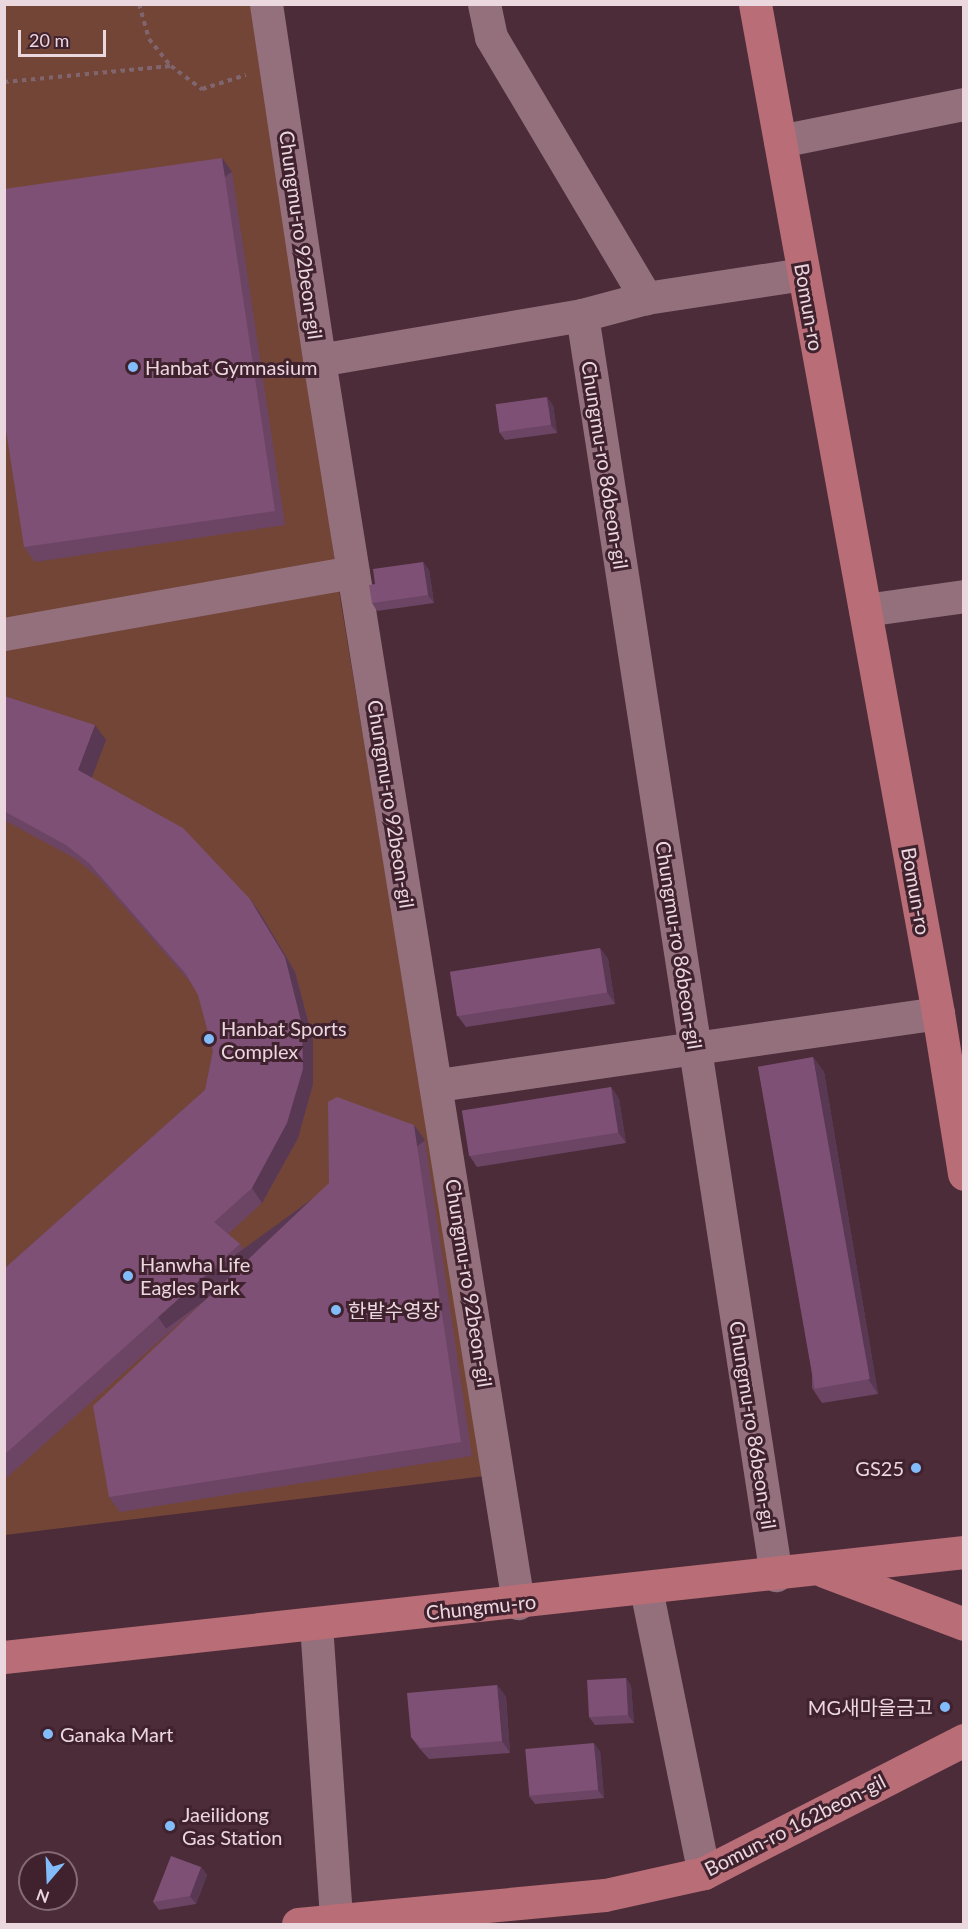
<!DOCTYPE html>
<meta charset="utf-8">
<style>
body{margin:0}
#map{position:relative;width:968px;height:1929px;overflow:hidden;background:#4b2c38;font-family:Lato,"Noto Sans KR",sans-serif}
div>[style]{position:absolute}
.green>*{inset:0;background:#734537}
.path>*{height:4px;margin-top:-2px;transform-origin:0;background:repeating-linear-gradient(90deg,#80656f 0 4.5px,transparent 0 9px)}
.minor>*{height:33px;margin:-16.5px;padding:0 16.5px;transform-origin:16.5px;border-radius:16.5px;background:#94707d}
.major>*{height:33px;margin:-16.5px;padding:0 16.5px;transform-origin:16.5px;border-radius:16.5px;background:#b86d77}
.wall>*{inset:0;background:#6c4565}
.shaded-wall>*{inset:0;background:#583852;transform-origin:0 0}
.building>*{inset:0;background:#7e5075;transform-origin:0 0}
.dots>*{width:16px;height:16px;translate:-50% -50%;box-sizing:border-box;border:3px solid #40222e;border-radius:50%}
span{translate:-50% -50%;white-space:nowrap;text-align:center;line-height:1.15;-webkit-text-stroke:6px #40222e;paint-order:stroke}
.street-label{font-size:20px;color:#ebd7de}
.poi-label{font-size:20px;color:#ebd7de}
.left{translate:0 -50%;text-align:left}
.right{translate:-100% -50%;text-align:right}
.frame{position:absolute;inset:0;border:6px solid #ebd7de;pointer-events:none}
.north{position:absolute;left:18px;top:1851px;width:60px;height:60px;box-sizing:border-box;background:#40222e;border:2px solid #846a74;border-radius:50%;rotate:199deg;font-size:16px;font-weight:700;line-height:24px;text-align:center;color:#ebd7de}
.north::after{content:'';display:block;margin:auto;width:21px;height:27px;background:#82bcfa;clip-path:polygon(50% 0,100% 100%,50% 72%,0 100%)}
.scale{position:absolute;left:18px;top:30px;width:88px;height:27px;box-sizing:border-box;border:3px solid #ebd7de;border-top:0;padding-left:8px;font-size:18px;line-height:21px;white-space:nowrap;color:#ebd7de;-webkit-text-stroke:4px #40222e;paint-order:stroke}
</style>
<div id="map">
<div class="green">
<div style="clip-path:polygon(4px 5px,254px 5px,341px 603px,485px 1476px,5px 1535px)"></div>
</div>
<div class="path">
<div style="left:139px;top:4px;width:36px;rotate:74deg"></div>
<div style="left:149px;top:39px;width:35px;rotate:51deg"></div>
<div style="left:4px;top:82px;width:168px;rotate:-5.5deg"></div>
<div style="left:171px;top:66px;width:39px;rotate:37deg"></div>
<div style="left:202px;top:89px;width:46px;rotate:-17.7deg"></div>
</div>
<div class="minor">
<div style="left:266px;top:4px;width:360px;rotate:81.5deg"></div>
<div style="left:319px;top:360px;width:1259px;rotate:80.9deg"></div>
<div style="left:484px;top:4px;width:34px;rotate:78deg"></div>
<div style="left:491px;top:37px;width:304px;rotate:59.3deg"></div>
<div style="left:780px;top:141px;width:188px;rotate:-11.4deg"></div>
<div style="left:582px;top:315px;width:1275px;rotate:81.25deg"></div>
<div style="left:319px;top:360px;width:267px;rotate:-9.7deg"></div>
<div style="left:582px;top:315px;width:66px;rotate:-14.9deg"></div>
<div style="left:646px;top:298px;width:158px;rotate:-8.7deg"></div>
<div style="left:865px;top:610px;width:100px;rotate:-8deg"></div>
<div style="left:4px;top:634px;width:354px;rotate:-10.1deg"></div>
<div style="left:438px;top:1085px;width:505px;rotate:-8.19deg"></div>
<div style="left:646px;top:1589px;width:290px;rotate:78.5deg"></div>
<div style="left:316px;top:1624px;width:298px;rotate:86.1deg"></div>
</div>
<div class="major">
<div style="left:755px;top:4px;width:1025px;rotate:79.72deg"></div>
<div style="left:938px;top:1013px;width:163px;rotate:80.8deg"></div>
<div style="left:824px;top:1571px;width:150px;rotate:20.7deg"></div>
<div style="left:4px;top:1657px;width:966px;rotate:-6.24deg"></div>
<div style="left:298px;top:1924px;width:308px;rotate:-5.4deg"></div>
<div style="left:605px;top:1895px;width:101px;rotate:-12.5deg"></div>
<div style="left:704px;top:1873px;width:292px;rotate:-27.1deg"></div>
</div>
<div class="wall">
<div style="clip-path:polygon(222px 158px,232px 172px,285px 525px,35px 562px,24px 547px)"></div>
<div style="clip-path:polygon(553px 405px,557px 433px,505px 440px,499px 432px)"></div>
<div style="clip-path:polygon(423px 562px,429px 570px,434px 603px,377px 611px,372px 603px,375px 584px)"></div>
<div style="clip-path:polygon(4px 696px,106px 740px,91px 777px,250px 899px,260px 913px,295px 972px,313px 1040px,313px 1084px,298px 1138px,262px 1203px,228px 1234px,240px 1244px,250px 1258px,414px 1125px,425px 1140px,472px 1456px,120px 1512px,109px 1497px,214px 1292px,4px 1480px,4px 1269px,205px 1090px,213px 1051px,198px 995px,191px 983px,99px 878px,76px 859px,4px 820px)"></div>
<div style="clip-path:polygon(600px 948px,608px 959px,615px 1004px,466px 1027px,457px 1015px)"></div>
<div style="clip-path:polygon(813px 1057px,824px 1072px,878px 1394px,822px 1403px,812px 1388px)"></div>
<div style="clip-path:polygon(611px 1087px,619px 1099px,626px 1143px,477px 1167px,469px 1155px)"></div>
<div style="clip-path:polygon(626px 1678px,631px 1686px,634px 1723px,595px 1725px,589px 1717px)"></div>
<div style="clip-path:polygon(497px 1685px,506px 1697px,510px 1753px,429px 1759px,419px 1748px,411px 1737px)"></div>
<div style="clip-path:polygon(600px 1751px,604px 1798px,535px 1804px,529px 1796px)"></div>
<div style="clip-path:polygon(201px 1867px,207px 1875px,196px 1904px,159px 1910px,153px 1902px)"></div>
</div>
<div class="shaded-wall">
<div style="left:222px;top:158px;width:17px;height:357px;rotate:54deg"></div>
<div style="clip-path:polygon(547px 397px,553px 405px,557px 433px,551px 425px)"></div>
<div style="clip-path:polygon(423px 562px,429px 570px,434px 603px,428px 595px)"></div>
<div style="clip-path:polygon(95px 725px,106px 740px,89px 785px,78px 770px)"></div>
<div style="clip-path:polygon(250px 899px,260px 913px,295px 972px,313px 1040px,313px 1084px,298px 1138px,262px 1203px,252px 1188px)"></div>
<div style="clip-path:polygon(600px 948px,608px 959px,615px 1004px,607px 992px)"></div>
<div style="clip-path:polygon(813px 1057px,824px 1072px,878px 1394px,868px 1379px)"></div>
<div style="clip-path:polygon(611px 1087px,619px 1099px,626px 1143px,618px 1132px)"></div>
<div style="left:414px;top:1125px;width:19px;height:320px;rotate:54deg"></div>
<div style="clip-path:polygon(626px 1678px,631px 1686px,634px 1723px,628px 1715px)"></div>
<div style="clip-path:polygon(497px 1685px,506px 1697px,510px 1753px,502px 1741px)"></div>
<div style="clip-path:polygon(594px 1743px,600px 1751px,604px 1798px,598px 1790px)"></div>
<div style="clip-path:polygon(201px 1867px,207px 1875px,196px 1904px,190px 1896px)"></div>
</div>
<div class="building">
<div style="clip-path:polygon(222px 158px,275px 511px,24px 547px,4px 417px,4px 189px)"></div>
<div style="left:547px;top:397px;width:28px;height:52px;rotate:82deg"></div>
<div style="clip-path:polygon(423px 562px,428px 595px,372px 603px,369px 585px,375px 584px,373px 569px)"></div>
<div style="clip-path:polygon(4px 696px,95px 725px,78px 770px,183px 828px,250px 899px,285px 957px,302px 1025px,303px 1069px,287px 1123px,252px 1188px,214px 1222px,240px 1244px,4px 1455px,4px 1269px,205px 1090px,213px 1051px,198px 995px,186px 974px,89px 863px,66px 845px,4px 811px)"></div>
<div style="left:600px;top:948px;width:45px;height:152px;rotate:81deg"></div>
<div style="left:813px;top:1057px;width:327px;height:56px;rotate:80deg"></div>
<div style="left:611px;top:1087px;width:46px;height:151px;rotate:81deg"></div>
<div style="clip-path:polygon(337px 1097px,414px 1125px,461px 1442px,109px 1497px,93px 1406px,329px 1183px,328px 1102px)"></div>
<div style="left:626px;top:1678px;width:37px;height:39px;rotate:87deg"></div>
<div style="clip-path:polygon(497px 1685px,502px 1741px,421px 1748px,411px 1737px,407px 1693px)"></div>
<div style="left:594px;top:1743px;width:47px;height:69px;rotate:85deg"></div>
<div style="clip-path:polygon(171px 1856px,201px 1867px,190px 1896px,153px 1902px)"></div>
</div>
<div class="dots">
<div style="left:133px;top:367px;background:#82bcfa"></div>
<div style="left:209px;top:1039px;background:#82bcfa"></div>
<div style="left:128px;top:1276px;background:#82bcfa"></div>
<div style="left:336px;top:1310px;background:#82bcfa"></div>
<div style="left:916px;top:1468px;background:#82bcfa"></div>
<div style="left:945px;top:1707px;background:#82bcfa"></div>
<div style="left:48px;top:1734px;background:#82bcfa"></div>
<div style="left:170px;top:1826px;background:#82bcfa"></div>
</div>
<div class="street-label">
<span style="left:301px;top:235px;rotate:82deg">Chungmu-ro 92beon-gil</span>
<span style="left:809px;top:307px;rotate:80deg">Bomun-ro</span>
<span style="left:605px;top:465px;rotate:81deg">Chungmu-ro 86beon-gil</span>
<span style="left:391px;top:804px;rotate:81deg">Chungmu-ro 92beon-gil</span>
<span style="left:916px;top:891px;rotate:80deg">Bomun-ro</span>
<span style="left:679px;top:945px;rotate:81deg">Chungmu-ro 86beon-gil</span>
<span style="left:469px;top:1283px;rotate:81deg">Chungmu-ro 92beon-gil</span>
<span style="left:753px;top:1425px;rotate:81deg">Chungmu-ro 86beon-gil</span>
<span style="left:481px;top:1607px;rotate:-6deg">Chungmu-ro</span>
<span style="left:795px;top:1825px;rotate:-27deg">Bomun-ro 162beon-gil</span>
</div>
<div class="poi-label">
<span class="left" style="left:145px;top:367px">Hanbat Gymnasium</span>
<span class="left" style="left:221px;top:1040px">Hanbat Sports<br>Complex</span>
<span class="left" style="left:140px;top:1276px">Hanwha Life<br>Eagles Park</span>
<span class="left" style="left:348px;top:1310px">한밭수영장</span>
<span class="right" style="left:904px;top:1468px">GS25</span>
<span class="right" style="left:933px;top:1707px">MG새마을금고</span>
<span class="left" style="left:60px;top:1734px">Ganaka Mart</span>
<span class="left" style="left:182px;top:1826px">Jaeilidong<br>Gas Station</span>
</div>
<div class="frame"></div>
<div class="north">N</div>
<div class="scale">20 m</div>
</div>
